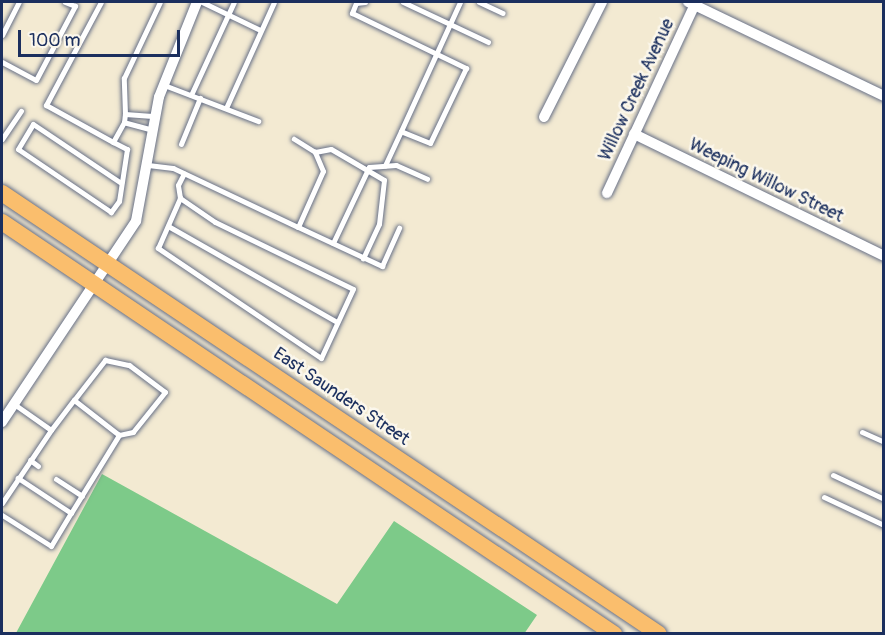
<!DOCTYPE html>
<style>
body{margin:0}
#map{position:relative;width:885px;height:635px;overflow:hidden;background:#f3ead2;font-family:Pangolin,sans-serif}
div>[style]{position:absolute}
.green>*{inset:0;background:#7dca89}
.roads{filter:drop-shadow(0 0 2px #677087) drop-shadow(0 0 2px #677087)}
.service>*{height:5px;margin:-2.5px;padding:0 2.5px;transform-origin:2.5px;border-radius:2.5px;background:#fff}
.minor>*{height:10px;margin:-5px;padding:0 5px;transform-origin:5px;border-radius:5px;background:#fff}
.primary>*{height:16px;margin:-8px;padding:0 8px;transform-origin:8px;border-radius:8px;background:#fabe6d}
span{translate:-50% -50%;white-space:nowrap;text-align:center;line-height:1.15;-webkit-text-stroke:5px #fbf7ec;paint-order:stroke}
.street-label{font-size:18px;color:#1b2f5e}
.frame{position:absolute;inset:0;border:3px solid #1b2f5e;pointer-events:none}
.scale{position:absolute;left:18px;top:30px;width:162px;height:27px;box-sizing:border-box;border:3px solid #1b2f5e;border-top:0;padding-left:8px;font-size:18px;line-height:21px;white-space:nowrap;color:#1b2f5e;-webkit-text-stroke:4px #fbf7ec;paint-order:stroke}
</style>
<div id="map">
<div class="green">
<div style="clip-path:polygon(102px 474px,337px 604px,394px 521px,537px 615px,524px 634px,16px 633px)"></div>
</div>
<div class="roads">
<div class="service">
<div style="left:101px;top:2px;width:117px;rotate:118.1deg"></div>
<div style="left:46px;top:105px;width:77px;rotate:28.9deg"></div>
<div style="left:113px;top:142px;width:23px;rotate:-61deg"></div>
<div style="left:202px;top:2px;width:64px;rotate:25.8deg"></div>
<div style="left:365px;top:2px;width:9px;rotate:174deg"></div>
<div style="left:356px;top:3px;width:11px;rotate:112deg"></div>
<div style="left:352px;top:13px;width:127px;rotate:25.8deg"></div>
<div style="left:466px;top:68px;width:83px;rotate:115.6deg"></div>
<div style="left:430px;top:143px;width:31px;rotate:-158deg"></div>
<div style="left:401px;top:131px;width:38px;rotate:115deg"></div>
<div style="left:403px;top:2px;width:94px;rotate:25.2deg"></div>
<div style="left:479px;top:2px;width:26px;rotate:25deg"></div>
<div style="left:2px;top:35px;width:37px;rotate:-63deg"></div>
<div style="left:2px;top:62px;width:38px;rotate:28deg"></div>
<div style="left:36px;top:80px;width:84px;rotate:-62.2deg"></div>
<div style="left:75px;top:6px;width:11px;rotate:-158deg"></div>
<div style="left:164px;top:85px;width:101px;rotate:21deg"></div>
<div style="left:191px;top:95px;width:102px;rotate:-65.2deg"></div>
<div style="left:226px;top:108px;width:116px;rotate:-65.6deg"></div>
<div style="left:125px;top:114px;width:36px;rotate:-92deg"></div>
<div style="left:124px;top:78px;width:84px;rotate:-64.7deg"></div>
<div style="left:153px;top:130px;width:30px;rotate:-165deg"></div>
<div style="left:124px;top:122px;width:8px;rotate:-83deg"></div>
<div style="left:125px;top:114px;width:31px;rotate:4deg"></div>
<div style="left:401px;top:131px;width:142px;rotate:-65.4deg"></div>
<div style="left:2px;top:139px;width:34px;rotate:-56deg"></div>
<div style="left:113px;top:142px;width:16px;rotate:27deg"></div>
<div style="left:127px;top:149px;width:53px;rotate:98.7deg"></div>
<div style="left:119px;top:201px;width:14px;rotate:126deg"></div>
<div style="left:111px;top:212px;width:112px;rotate:-145.9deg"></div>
<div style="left:18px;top:149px;width:29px;rotate:-59deg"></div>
<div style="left:33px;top:124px;width:106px;rotate:33.8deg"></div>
<div style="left:181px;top:144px;width:50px;rotate:-67.6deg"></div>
<div style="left:315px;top:152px;width:16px;rotate:-11deg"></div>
<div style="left:331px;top:149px;width:61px;rotate:30.3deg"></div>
<div style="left:384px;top:180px;width:44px;rotate:96.5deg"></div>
<div style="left:379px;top:224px;width:38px;rotate:115deg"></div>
<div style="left:148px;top:165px;width:25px;rotate:7deg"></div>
<div style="left:173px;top:168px;width:138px;rotate:25.3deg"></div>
<div style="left:298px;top:227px;width:61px;rotate:-65.9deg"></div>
<div style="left:323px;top:171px;width:21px;rotate:-113deg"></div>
<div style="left:315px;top:152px;width:25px;rotate:-148deg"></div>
<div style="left:369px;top:167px;width:27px;rotate:-4deg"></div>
<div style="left:396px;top:165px;width:34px;rotate:24deg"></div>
<div style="left:180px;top:198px;width:42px;rotate:34.4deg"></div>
<div style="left:215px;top:222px;width:153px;rotate:25.9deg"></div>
<div style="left:353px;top:289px;width:76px;rotate:114.9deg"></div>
<div style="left:321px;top:358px;width:197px;rotate:-146deg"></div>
<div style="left:158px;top:248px;width:55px;rotate:-66.3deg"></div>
<div style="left:180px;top:198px;width:13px;rotate:-99deg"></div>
<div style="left:178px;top:185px;width:13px;rotate:-63deg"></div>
<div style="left:168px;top:226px;width:194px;rotate:29.6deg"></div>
<div style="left:298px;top:227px;width:93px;rotate:24.9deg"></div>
<div style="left:382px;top:266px;width:42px;rotate:-65.9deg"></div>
<div style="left:333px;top:243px;width:84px;rotate:-64.7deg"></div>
<div style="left:14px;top:404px;width:45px;rotate:35.1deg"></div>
<div style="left:51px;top:430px;width:38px;rotate:-53deg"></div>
<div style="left:74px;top:400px;width:51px;rotate:-52.2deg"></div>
<div style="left:105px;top:360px;width:25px;rotate:12deg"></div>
<div style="left:129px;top:365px;width:45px;rotate:36.9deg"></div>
<div style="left:165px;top:392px;width:51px;rotate:128.7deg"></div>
<div style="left:133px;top:432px;width:14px;rotate:168deg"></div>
<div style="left:119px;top:435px;width:57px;rotate:-142.1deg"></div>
<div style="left:862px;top:432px;width:24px;rotate:24deg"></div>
<div style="left:30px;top:460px;width:10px;rotate:37deg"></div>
<div style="left:833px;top:475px;width:56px;rotate:25.2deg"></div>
<div style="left:56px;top:479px;width:31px;rotate:33deg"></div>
<div style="left:824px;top:497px;width:66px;rotate:25deg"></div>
<div style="left:2px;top:503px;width:88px;rotate:-56.1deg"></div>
<div style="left:71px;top:513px;width:92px;rotate:-58.4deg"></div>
<div style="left:2px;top:515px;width:58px;rotate:32.3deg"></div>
<div style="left:51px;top:546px;width:39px;rotate:-59deg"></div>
<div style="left:71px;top:513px;width:64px;rotate:-146.6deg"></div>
</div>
<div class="minor">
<div style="left:688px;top:2px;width:217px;rotate:25.6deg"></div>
<div style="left:544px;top:117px;width:129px;rotate:-63.2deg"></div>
<div style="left:634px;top:134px;width:278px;rotate:26deg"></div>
<div style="left:607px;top:193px;width:211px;rotate:-65deg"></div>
<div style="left:2px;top:422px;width:242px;rotate:-56.3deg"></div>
<div style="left:136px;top:221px;width:126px;rotate:-79.5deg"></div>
<div style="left:159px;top:97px;width:102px;rotate:-68.2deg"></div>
</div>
<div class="primary">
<div style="left:2px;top:193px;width:791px;rotate:33.87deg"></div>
<div style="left:2px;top:222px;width:738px;rotate:33.95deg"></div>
</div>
</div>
<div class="street-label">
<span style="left:637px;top:90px;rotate:-65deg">Willow Creek Avenue</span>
<span style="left:766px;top:181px;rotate:26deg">Weeping Willow Street</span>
<span style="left:341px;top:397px;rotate:34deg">East Saunders Street</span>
</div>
<div class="frame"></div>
<div class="scale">100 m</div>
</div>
